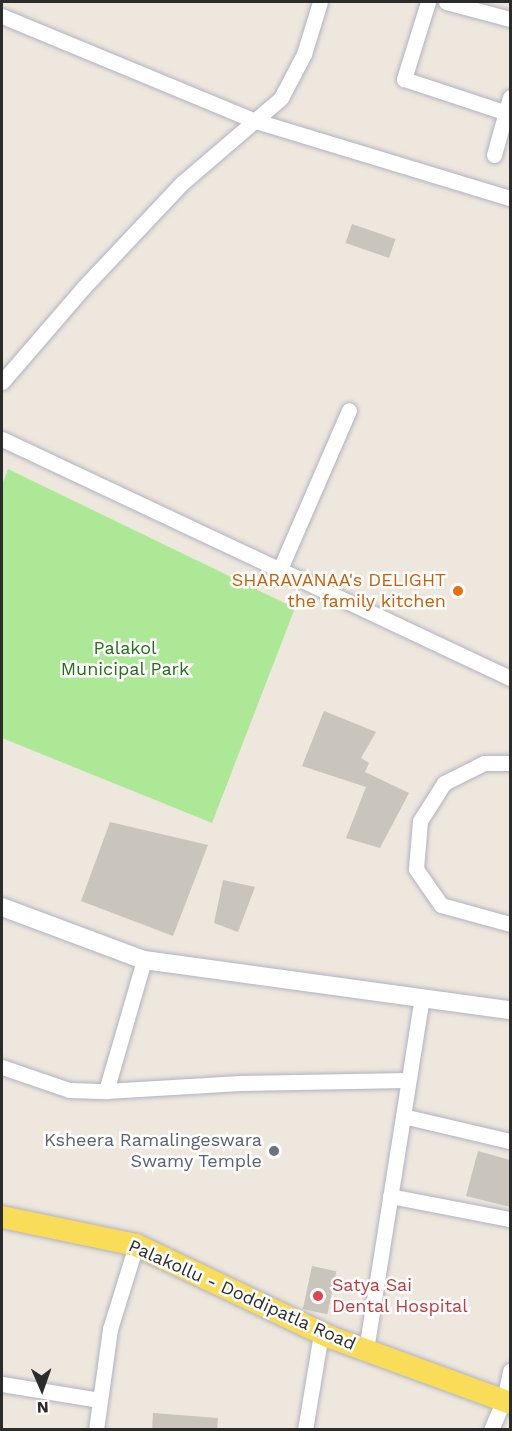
<!DOCTYPE html>
<style>
body{margin:0}
#map{position:relative;width:512px;height:1431px;overflow:hidden;background:#eee7dd;font-family:"Work Sans",sans-serif}
div>[style]{position:absolute}
.green>*{inset:0;background:#ade896}
.building>*{inset:0;background:#c9c4bc;transform-origin:0 0}
.roads{filter:drop-shadow(0 0 2px #b1b2c0) drop-shadow(0 0 2px #b1b2c0)}
.minor>*{height:15px;margin:-7.5px;padding:0 7.5px;transform-origin:7.5px;border-radius:7.5px;background:#fff}
.tertiary>*{height:18px;margin:-9px;padding:0 9px;transform-origin:9px;border-radius:9px;background:#fff}
.primary>*{height:22px;margin:-11px;padding:0 11px;transform-origin:11px;border-radius:11px;background:#f9dc57}
.dots>*{width:16px;height:16px;translate:-50% -50%;box-sizing:border-box;border:3px solid #fff;border-radius:50%}
span{translate:-50% -50%;white-space:nowrap;text-align:center;line-height:1.15;-webkit-text-stroke:5px #fff;paint-order:stroke}
.food-label{font-size:18px;color:#c56008}
.right{translate:-100% -50%;text-align:right}
.park-label{font-size:18px;color:#236e16}
.worship-label{font-size:18px;color:#5b616d}
.health-label{font-size:18px;color:#be3a42}
.left{translate:0 -50%;text-align:left}
.street-label{font-size:18px;color:#2b2b2b}
.frame{position:absolute;inset:0;border:3px solid #2b2b2b;pointer-events:none}
.north{position:absolute;left:12px;top:1359px;width:60px;height:60px;-webkit-text-stroke:4px #fff;paint-order:stroke;rotate:178deg;font-size:16px;font-weight:700;line-height:24px;text-align:center;color:#2b2b2b}
.north::after{content:'';display:block;margin:auto;width:21px;height:27px;background:#2b2b2b;clip-path:polygon(50% 0,100% 100%,50% 72%,0 100%)}
</style>
<div id="map">
<div class="green">
<div style="clip-path:polygon(8px 469px,295px 608px,212px 823px,2px 738px,2px 485px)"></div>
</div>
<div class="building">
<div style="left:352px;top:224px;width:46px;height:20px;rotate:19deg"></div>
<div style="clip-path:polygon(324px 711px,376px 732px,361px 758px,369px 763px,365px 772px,409px 793px,380px 848px,346px 838px,366px 787px,302px 766px)"></div>
<div style="clip-path:polygon(110px 822px,208px 845px,173px 936px,81px 901px)"></div>
<div style="clip-path:polygon(223px 880px,255px 887px,238px 932px,214px 923px)"></div>
<div style="clip-path:polygon(478px 1151px,510px 1160px,510px 1207px,466px 1196px)"></div>
<div style="left:312px;top:1266px;width:25px;height:44px;rotate:12deg"></div>
<div style="clip-path:polygon(153px 1413px,218px 1418px,217px 1430px,152px 1430px)"></div>
</div>
<div class="roads">
<div class="minor">
<div style="left:428px;top:2px;width:81px;rotate:107.3deg"></div>
<div style="left:404px;top:79px;width:112px;rotate:18.3deg"></div>
<div style="left:446px;top:2px;width:66px;rotate:14.9deg"></div>
<div style="left:2px;top:16px;width:275px;rotate:22.5deg"></div>
<div style="left:256px;top:121px;width:265px;rotate:16.9deg"></div>
<div style="left:494px;top:155px;width:60px;rotate:-74.6deg"></div>
<div style="left:2px;top:382px;width:124px;rotate:-49.2deg"></div>
<div style="left:83px;top:288px;width:144px;rotate:-46.7deg"></div>
<div style="left:182px;top:183px;width:130px;rotate:-40.6deg"></div>
<div style="left:281px;top:98px;width:50px;rotate:-62.4deg"></div>
<div style="left:304px;top:54px;width:54px;rotate:-72.9deg"></div>
<div style="left:2px;top:439px;width:561px;rotate:25.2deg"></div>
<div style="left:280px;top:569px;width:173px;rotate:-66.5deg"></div>
<div style="left:510px;top:763px;width:26px;rotate:180deg"></div>
<div style="left:484px;top:763px;width:45px;rotate:153.4deg"></div>
<div style="left:444px;top:783px;width:45px;rotate:122.3deg"></div>
<div style="left:420px;top:821px;width:48px;rotate:94.8deg"></div>
<div style="left:416px;top:869px;width:44px;rotate:55.2deg"></div>
<div style="left:441px;top:905px;width:72px;rotate:15.4deg"></div>
<div style="left:2px;top:1067px;width:71px;rotate:18.9deg"></div>
<div style="left:69px;top:1090px;width:37px;rotate:2deg"></div>
<div style="left:106px;top:1091px;width:136px;rotate:-73.8deg"></div>
<div style="left:106px;top:1091px;width:134px;rotate:-3.4deg"></div>
<div style="left:240px;top:1083px;width:168px;rotate:-1deg"></div>
<div style="left:403px;top:1116px;width:110px;rotate:13.2deg"></div>
<div style="left:390px;top:1196px;width:122px;rotate:10.9deg"></div>
<div style="left:366px;top:1350px;width:356px;rotate:-81deg"></div>
<div style="left:2px;top:1384px;width:99px;rotate:9.3deg"></div>
<div style="left:96px;top:1430px;width:102px;rotate:-82.1deg"></div>
<div style="left:110px;top:1329px;width:88px;rotate:-72.8deg"></div>
<div style="left:305px;top:1430px;width:98px;rotate:-80.6deg"></div>
<div style="left:491px;top:1430px;width:33px;rotate:-67deg"></div>
<div style="left:504px;top:1400px;width:30px;rotate:-78deg"></div>
</div>
<div class="tertiary">
<div style="left:2px;top:907px;width:152px;rotate:20.5deg"></div>
<div style="left:144px;top:960px;width:369px;rotate:7.8deg"></div>
</div>
<div class="primary">
<div style="left:2px;top:1217px;width:137px;rotate:11.8deg"></div>
<div style="left:136px;top:1245px;width:215px;rotate:25.4deg"></div>
<div style="left:330px;top:1337px;width:192px;rotate:20.1deg"></div>
</div>
</div>
<div class="dots">
<div style="left:458px;top:591px;background:#e8710a"></div>
<div style="left:274px;top:1151px;background:#6b7280"></div>
<div style="left:318px;top:1296px;background:#e0444e"></div>
</div>
<div class="food-label">
<span class="right" style="left:446px;top:591px">SHARAVANAA's DELIGHT<br>the family kitchen</span>
</div>
<div class="park-label">
<span style="left:125px;top:659px">Palakol<br>Municipal Park</span>
</div>
<div class="worship-label">
<span class="right" style="left:262px;top:1151px">Ksheera Ramalingeswara<br>Swamy Temple</span>
</div>
<div class="health-label">
<span class="left" style="left:332px;top:1296px">Satya Sai<br>Dental Hospital</span>
</div>
<div class="street-label">
<span style="left:242px;top:1295px;rotate:24deg">Palakollu - Doddipatla Road</span>
</div>
<div class="frame"></div>
<div class="north">N</div>
</div>
